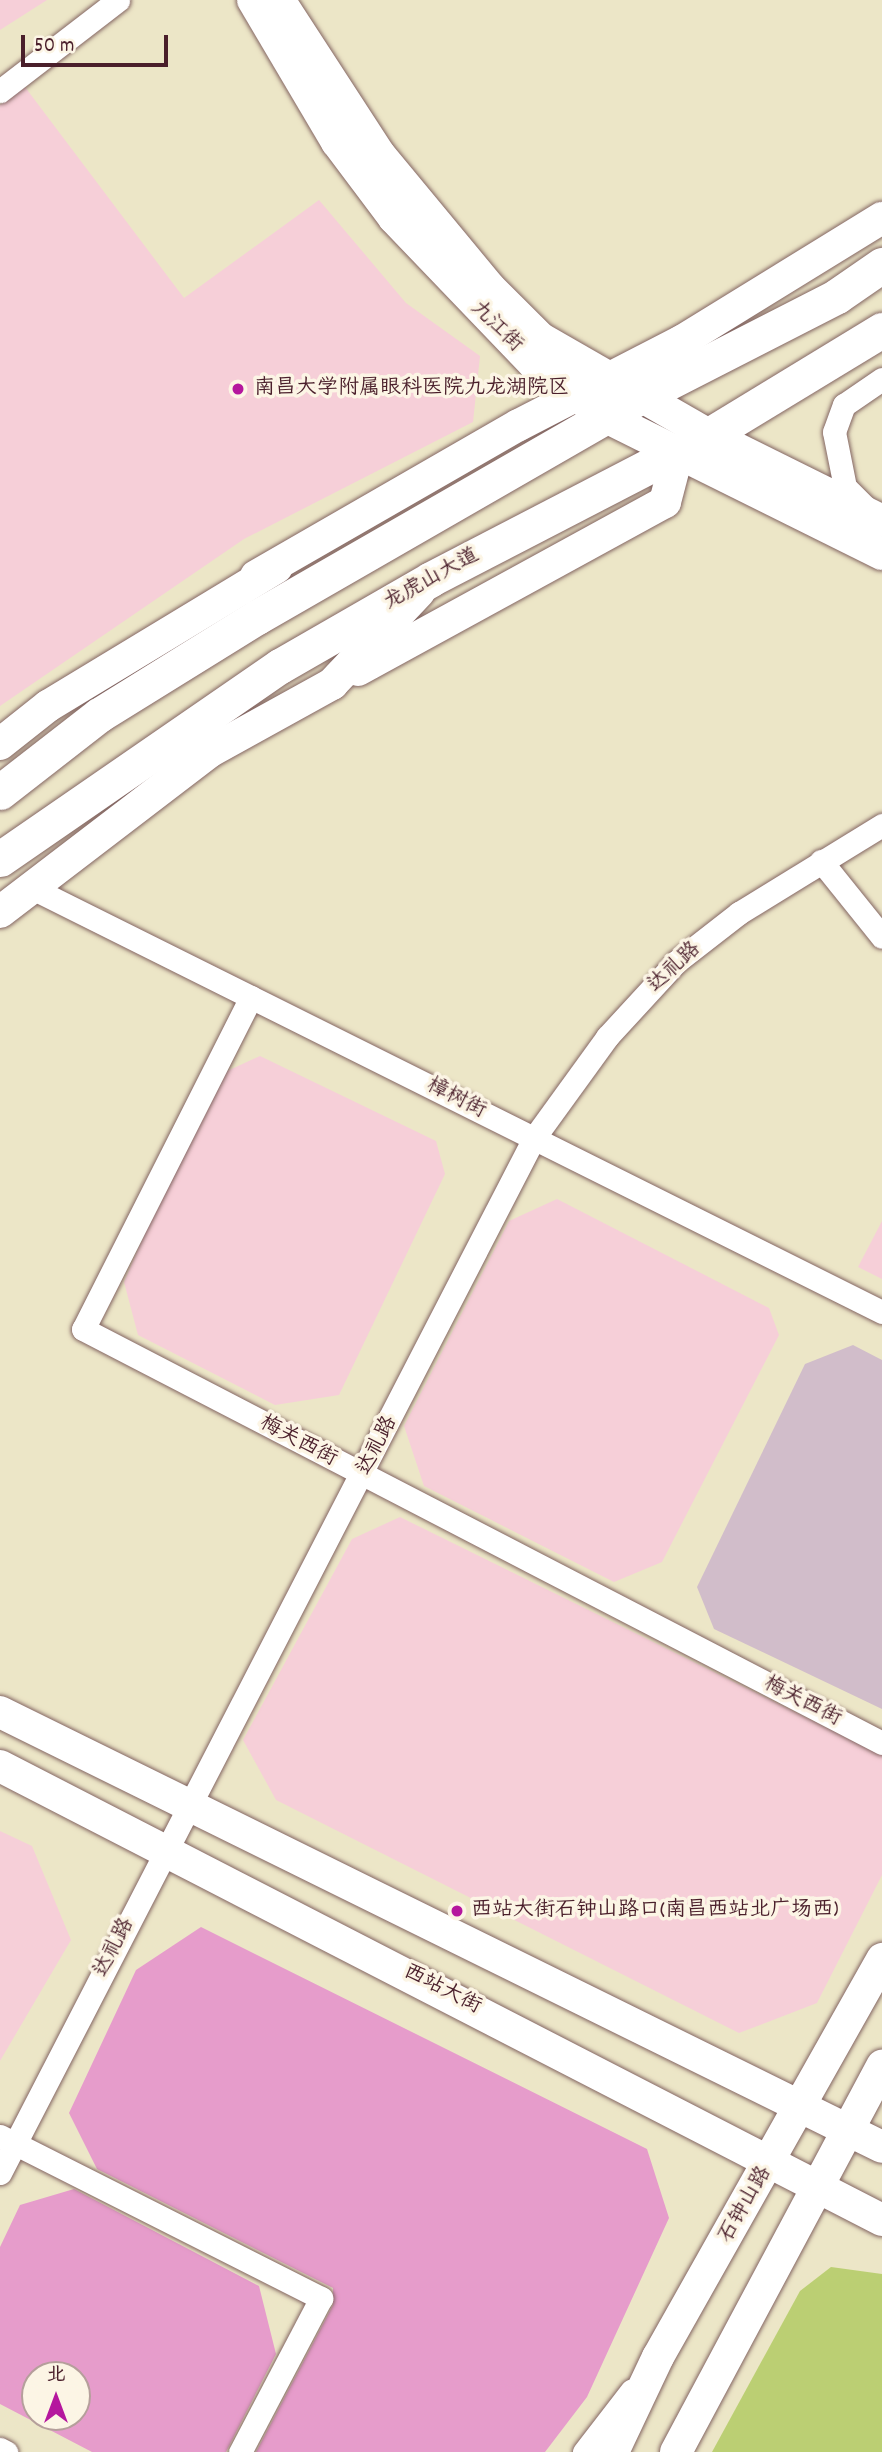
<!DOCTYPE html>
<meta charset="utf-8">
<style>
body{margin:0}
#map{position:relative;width:882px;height:2452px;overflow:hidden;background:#ece6c7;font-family:Dekko,"LXGW WenKai TC",sans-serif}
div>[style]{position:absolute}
.built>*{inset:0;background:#f6cfd8}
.industrial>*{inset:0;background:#d1bdca}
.green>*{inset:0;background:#bbcf73}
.building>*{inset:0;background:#e69ccb}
.roads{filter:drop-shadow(0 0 2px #836562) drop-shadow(0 0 2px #836562)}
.street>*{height:23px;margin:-11.5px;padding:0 11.5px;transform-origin:11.5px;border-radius:11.5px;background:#fff}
.secondary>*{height:32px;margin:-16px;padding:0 16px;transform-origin:16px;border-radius:16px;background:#fff}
.primary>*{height:35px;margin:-17.5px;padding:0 17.5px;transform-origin:17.5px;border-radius:17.5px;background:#fff}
.dots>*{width:19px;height:19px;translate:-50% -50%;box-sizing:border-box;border:4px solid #fcf5e5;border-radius:50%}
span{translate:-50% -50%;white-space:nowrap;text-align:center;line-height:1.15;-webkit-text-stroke:7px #fcf5e5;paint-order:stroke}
.street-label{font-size:21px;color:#4a1f2b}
.poi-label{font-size:21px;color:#4a1f2b}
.left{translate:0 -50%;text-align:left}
.north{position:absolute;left:21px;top:2361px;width:70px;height:70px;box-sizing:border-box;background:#fcf5e5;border:2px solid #b59f9b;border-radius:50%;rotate:0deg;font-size:19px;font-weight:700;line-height:28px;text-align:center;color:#4a1f2b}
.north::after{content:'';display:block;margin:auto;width:24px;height:32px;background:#b5179e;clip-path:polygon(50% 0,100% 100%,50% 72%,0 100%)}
.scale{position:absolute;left:21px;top:35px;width:147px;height:32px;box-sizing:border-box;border:4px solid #4a1f2b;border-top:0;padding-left:9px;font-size:21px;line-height:24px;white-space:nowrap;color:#4a1f2b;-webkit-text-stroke:5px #fcf5e5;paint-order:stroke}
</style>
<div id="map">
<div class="built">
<div style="clip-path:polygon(0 0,47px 0,0 30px)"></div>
<div style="clip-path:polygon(25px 87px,184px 298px,319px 200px,406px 303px,480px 356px,473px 422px,244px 539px,0 706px,0 105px)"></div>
<div style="clip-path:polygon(260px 1056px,436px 1141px,445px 1174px,339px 1395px,275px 1405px,138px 1335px,124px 1282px,212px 1078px)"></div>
<div style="clip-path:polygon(557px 1199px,769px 1308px,779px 1335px,662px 1562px,614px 1582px,424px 1486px,404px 1426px,509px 1221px)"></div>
<div style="clip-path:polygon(882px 1221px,882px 1279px,858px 1267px)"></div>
<div style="clip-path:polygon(400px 1517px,882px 1755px,882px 1875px,817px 2003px,739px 2033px,276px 1800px,243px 1740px,352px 1539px)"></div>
<div style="clip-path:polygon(0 1831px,32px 1846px,71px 1940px,0 2061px)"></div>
</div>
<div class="industrial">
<div style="clip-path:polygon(853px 1345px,882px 1360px,882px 1709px,714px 1629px,697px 1587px,805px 1364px)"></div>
</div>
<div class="green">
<div style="clip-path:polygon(831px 2267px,882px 2274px,882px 2452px,712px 2452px,800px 2291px)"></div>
</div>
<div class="building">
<div style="clip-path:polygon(201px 1927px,647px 2149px,669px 2218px,587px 2397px,545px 2452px,256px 2452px,333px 2305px,333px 2288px,97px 2169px,69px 2113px,136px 1970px)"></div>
<div style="clip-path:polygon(evenodd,74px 2189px,259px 2286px,276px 2354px,226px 2452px,92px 2452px,0 2404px,0 2247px,20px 2205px,74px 2189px,35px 2375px,77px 2375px,77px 2417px,35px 2417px,35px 2375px)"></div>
</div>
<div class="roads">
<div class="street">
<div style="left:0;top:91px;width:149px;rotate:-37.6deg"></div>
<div style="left:865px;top:507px;width:28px;rotate:-135deg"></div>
<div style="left:845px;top:487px;width:56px;rotate:-101.3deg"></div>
<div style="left:834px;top:432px;width:29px;rotate:-70deg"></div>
<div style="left:844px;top:405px;width:46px;rotate:-34.4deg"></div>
<div style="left:821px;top:861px;width:97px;rotate:51.2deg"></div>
<div style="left:30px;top:887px;width:952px;rotate:26.51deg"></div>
<div style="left:251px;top:997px;width:372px;rotate:116.8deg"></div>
<div style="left:83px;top:1329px;width:900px;rotate:27.39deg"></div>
<div style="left:0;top:2136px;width:360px;rotate:26.8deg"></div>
<div style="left:321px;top:2298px;width:174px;rotate:117.7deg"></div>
<div style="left:0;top:2173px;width:1165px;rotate:-62.71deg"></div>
<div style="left:534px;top:1138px;width:125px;rotate:-54.1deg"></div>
<div style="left:607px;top:1037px;width:102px;rotate:-47.4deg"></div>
<div style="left:676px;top:962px;width:80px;rotate:-37.9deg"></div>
<div style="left:739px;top:913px;width:168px;rotate:-31.6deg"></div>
<div style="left:0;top:2449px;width:7px;rotate:27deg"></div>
<div style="left:584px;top:2452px;width:78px;rotate:-52.3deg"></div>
</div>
<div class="secondary">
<div style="left:253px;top:0;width:165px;rotate:59.4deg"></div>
<div style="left:337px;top:142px;width:95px;rotate:53.1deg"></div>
<div style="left:394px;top:218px;width:204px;rotate:46.2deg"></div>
<div style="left:535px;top:365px;width:88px;rotate:36.2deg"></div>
<div style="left:606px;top:417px;width:308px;rotate:26.4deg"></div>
<div style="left:279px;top:0;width:184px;rotate:57deg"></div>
<div style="left:379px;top:154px;width:173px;rotate:50.4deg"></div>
<div style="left:489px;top:287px;width:72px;rotate:45deg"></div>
<div style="left:540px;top:338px;width:195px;rotate:29.9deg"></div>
<div style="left:709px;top:435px;width:193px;rotate:26.4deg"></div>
<div style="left:256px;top:576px;width:303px;rotate:-29.9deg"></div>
<div style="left:519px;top:425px;width:183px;rotate:-27.3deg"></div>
<div style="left:682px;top:341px;width:235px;rotate:-31.6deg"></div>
<div style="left:358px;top:670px;width:350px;rotate:-28.7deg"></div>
<div style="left:665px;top:502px;width:52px;rotate:-75.4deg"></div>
<div style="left:0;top:744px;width:61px;rotate:-38.4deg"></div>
<div style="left:48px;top:706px;width:267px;rotate:-31.2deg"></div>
<div style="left:0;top:912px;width:263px;rotate:-37.4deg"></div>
<div style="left:209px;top:752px;width:141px;rotate:-28.9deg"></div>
<div style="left:332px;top:684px;width:127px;rotate:-46.6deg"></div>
<div style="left:0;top:1712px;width:983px;rotate:26.25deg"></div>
<div style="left:0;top:1766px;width:992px;rotate:27.24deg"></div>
<div style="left:613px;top:2452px;width:105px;rotate:-64.7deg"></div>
<div style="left:658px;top:2357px;width:457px;rotate:-60.6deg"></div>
<div style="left:676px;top:2452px;width:438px;rotate:-61.9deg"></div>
</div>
<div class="primary">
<div style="left:0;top:792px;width:125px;rotate:-37.9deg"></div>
<div style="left:99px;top:715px;width:186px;rotate:-31.8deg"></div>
<div style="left:257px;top:617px;width:444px;rotate:-29.9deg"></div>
<div style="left:642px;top:396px;width:219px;rotate:-27.1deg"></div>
<div style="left:837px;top:296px;width:55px;rotate:-34.6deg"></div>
<div style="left:0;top:859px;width:340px;rotate:-34.6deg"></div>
<div style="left:280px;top:666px;width:174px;rotate:-29.9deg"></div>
<div style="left:431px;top:579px;width:313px;rotate:-27.4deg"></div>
<div style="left:709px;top:435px;width:202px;rotate:-31.3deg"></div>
</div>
</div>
<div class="dots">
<div style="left:238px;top:389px;background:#b5179e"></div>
<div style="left:457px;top:1911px;background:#b5179e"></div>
</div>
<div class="street-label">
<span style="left:496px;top:327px;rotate:44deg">九江街</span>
<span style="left:432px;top:580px;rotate:-29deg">龙虎山大道</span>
<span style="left:675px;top:968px;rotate:-43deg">达礼路</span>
<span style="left:456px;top:1099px;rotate:27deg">樟树街</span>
<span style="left:298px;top:1442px;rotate:28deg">梅关西街</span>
<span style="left:378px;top:1446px;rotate:-63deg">达礼路</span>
<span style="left:802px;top:1702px;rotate:27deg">梅关西街</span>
<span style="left:115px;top:1948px;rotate:-63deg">达礼路</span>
<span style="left:442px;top:1990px;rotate:27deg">西站大街</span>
<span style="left:746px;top:2205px;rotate:-60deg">石钟山路</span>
</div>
<div class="poi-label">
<span class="left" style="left:254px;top:389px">南昌大学附属眼科医院九龙湖院区</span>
<span class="left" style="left:471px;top:1911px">西站大街石钟山路口(南昌西站北广场西)</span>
</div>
<div class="north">北</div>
<div class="scale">50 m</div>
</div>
